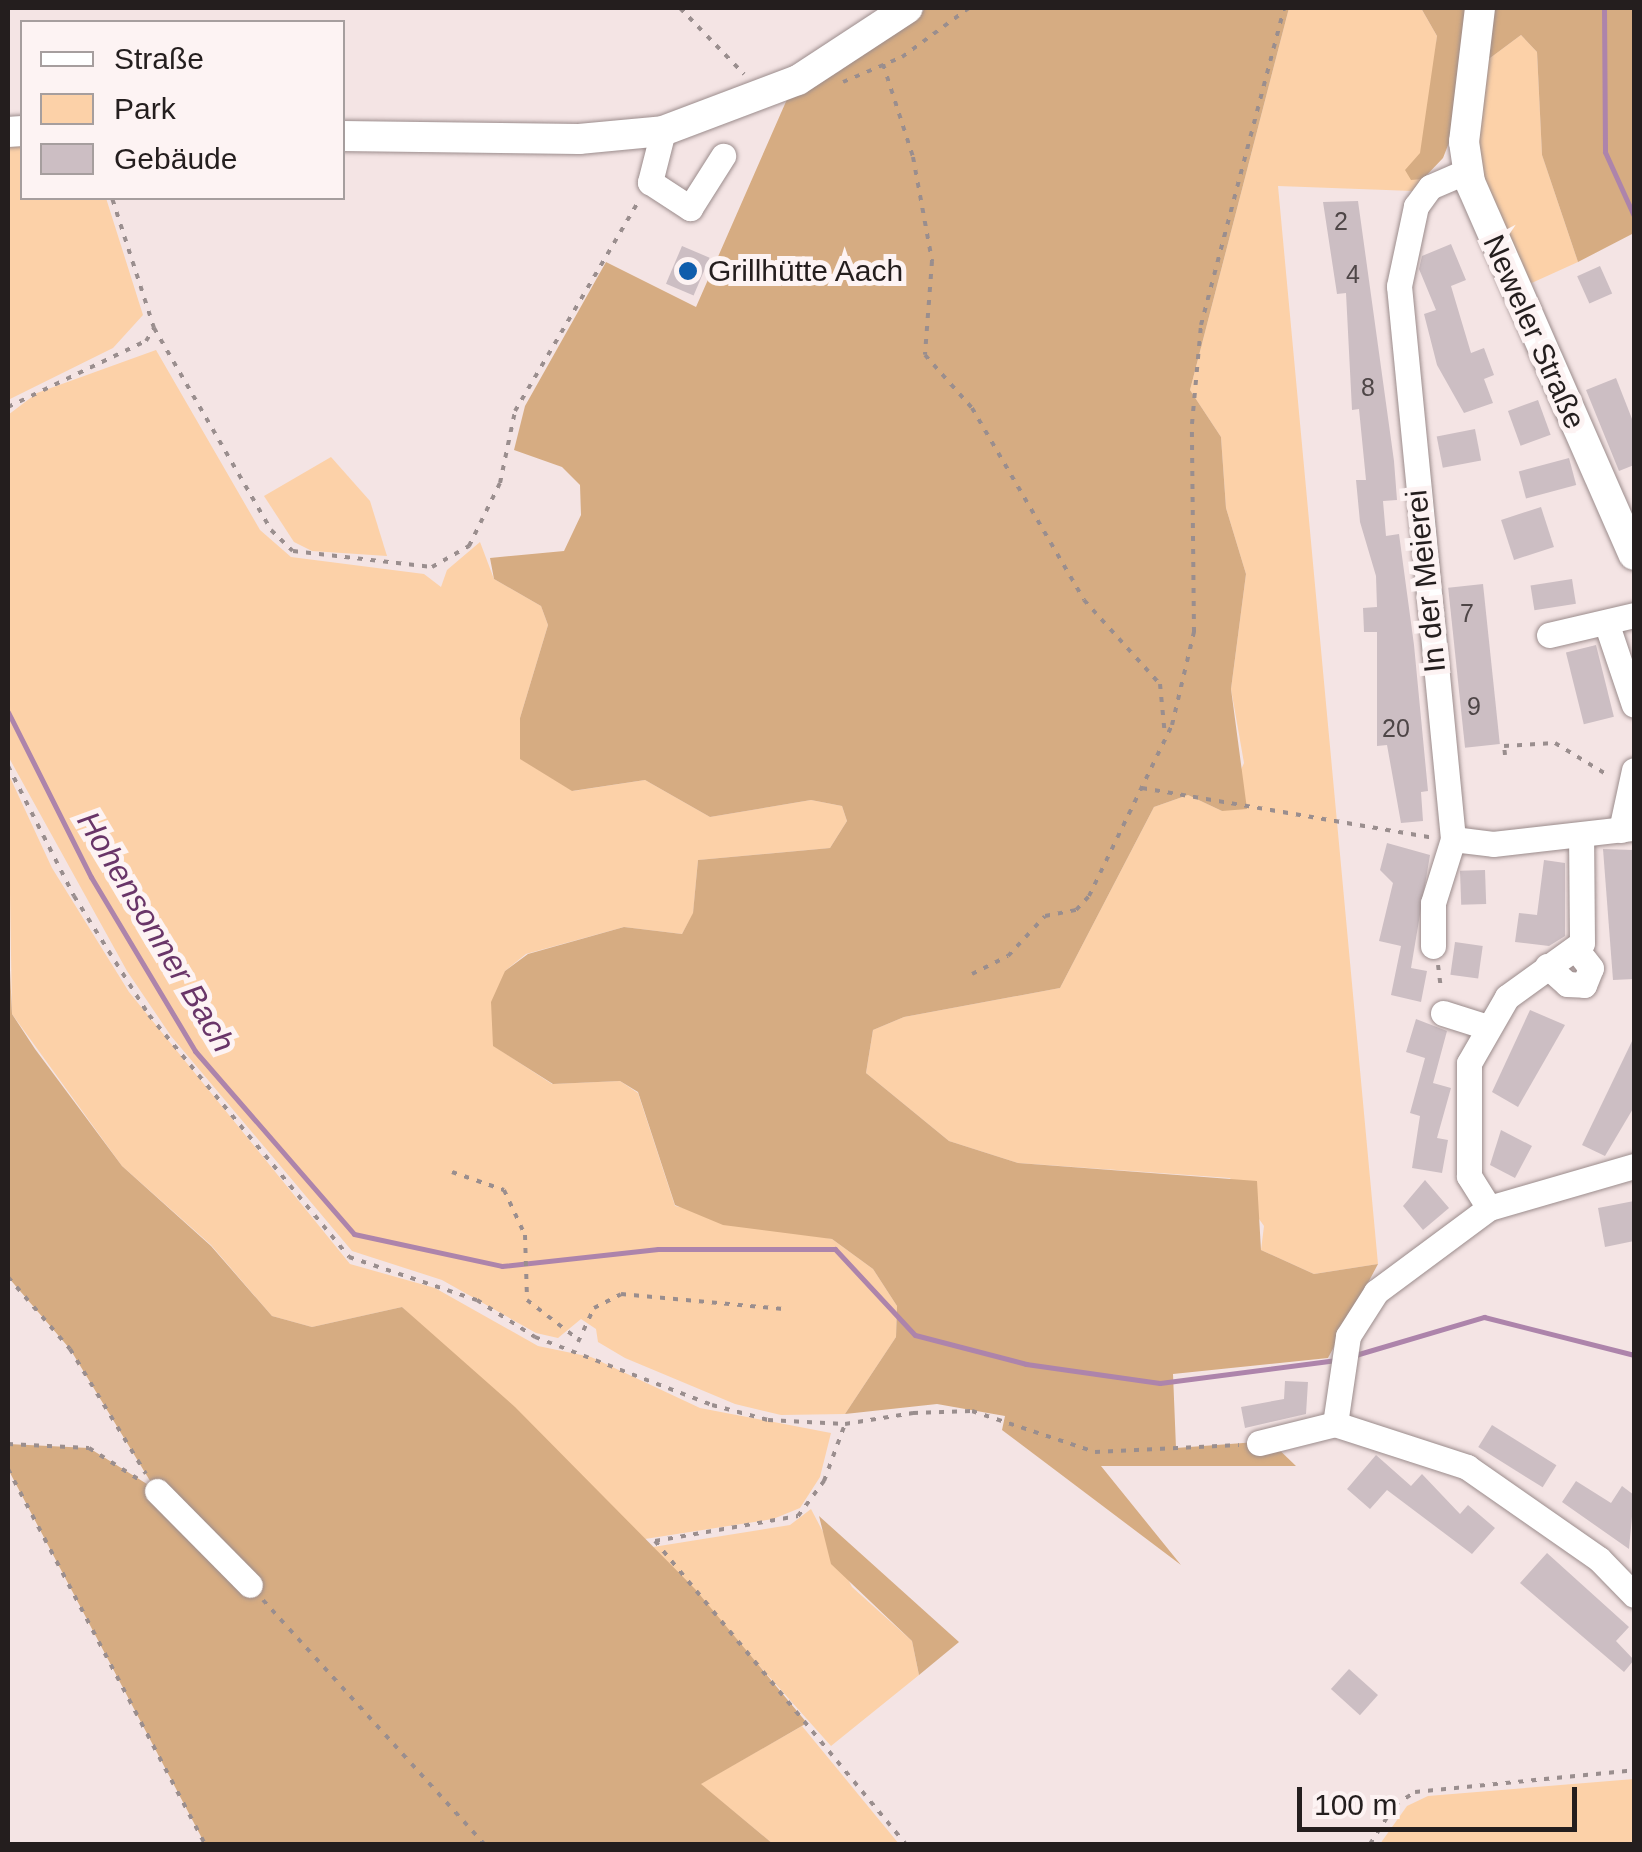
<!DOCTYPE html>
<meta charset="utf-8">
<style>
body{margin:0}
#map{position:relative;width:1642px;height:1852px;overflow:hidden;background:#f4e4e4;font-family:Arial,sans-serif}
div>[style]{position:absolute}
.green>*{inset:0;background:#fcd1a8}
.forest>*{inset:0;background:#d6ac82}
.stream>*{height:5px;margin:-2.5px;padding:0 2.5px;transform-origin:2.5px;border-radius:2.5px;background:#ad84ab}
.building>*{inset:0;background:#ccbec3;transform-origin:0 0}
.path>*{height:4px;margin-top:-2px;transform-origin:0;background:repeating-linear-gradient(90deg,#9a8e8e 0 5px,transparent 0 13px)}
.roads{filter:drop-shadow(0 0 2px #9b8c8c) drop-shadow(0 0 2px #9b8c8c)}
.minor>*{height:25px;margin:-12.5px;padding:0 12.5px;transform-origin:12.5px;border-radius:12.5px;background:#fff}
.major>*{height:30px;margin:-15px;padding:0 15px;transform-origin:15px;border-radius:15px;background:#fff}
.dots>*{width:28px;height:28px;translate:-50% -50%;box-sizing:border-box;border:5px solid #fdf3f3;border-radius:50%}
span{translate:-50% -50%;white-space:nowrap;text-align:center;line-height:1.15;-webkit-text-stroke:10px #fdf3f3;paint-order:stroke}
.number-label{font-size:25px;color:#4e4647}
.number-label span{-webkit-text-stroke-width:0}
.poi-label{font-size:30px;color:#241e1e}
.left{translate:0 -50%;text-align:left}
.street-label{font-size:30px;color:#241e1e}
.water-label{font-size:32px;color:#693568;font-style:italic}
.frame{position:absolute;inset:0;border:10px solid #241e1e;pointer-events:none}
.legend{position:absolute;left:20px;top:20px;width:325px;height:180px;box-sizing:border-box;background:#fdf3f3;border:2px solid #a69e9e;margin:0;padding:12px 18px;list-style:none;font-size:30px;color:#241e1e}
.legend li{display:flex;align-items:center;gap:20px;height:50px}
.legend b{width:50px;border:2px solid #a69e9e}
.scale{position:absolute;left:1297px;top:1787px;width:280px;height:45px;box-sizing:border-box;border:5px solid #241e1e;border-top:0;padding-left:12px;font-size:30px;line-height:35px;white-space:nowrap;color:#241e1e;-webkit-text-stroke:8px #fdf3f3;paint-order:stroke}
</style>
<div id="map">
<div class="green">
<div style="clip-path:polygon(1289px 8px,1421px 8px,1437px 36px,1423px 179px,1413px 191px,1278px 186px,1378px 1264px,1314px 1274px,1261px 1250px,1264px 1226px,1230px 1178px,1018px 1163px,949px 1141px,866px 1073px,873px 1030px,904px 1017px,1060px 988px,1154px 807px,1188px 795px,1222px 811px,1244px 763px,1231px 689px,1246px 574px,1226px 508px,1221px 437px,1190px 390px)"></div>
<div style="clip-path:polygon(1521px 35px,1537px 52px,1542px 155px,1578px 262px,1525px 286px,1474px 163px,1482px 64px)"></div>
<div style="clip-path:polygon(8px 143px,22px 143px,22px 198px,106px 198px,143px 315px,113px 348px,8px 400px)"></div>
<div style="clip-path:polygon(156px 350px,260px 530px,291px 557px,424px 574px,441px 587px,447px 570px,480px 542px,494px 579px,541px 606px,548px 625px,520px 718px,521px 759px,573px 791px,645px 780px,710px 817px,811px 800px,842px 806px,847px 821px,830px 848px,698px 860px,693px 914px,682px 934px,624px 927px,526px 954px,505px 971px,494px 1046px,552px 1084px,620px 1081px,638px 1093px,675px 1206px,832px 1239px,873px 1269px,897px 1306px,896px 1337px,845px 1414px,781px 1415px,735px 1404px,625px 1358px,598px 1342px,596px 1329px,581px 1319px,558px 1338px,536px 1333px,442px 1280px,352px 1251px,171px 1036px,127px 971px,8px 756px,8px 415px,37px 393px)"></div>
<div style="clip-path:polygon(331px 457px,370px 501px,387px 556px,312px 551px,294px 542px,264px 496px)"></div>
<div style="clip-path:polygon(8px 773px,52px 868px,129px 992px,350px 1264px,435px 1288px,538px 1346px,591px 1357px,700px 1408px,831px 1433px,820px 1477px,800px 1508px,773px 1519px,645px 1539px,402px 1307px,312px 1327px,272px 1316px,211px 1245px,122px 1166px,12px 1014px)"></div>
<div style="clip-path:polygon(811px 1509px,852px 1587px,912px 1641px,919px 1675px,831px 1746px,653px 1547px,790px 1525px)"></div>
<div style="clip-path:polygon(802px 1726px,899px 1844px,773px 1844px,700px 1784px)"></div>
<div style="clip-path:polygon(1634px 1779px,1634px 1844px,1380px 1844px,1407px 1806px,1428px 1796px)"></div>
</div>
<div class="forest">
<div style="clip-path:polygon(927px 8px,1289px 8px,1190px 390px,1221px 437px,1226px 508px,1246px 574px,1231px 689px,1247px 809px,1222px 811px,1188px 795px,1154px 807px,1060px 988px,904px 1017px,873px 1030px,866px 1073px,949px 1141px,1018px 1163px,1257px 1181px,1261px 1250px,1314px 1274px,1378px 1264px,1328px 1358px,1173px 1374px,1176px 1448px,1270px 1441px,1296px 1466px,1101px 1466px,1181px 1565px,1002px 1430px,1005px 1416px,937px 1404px,845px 1414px,896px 1337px,897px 1306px,873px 1269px,832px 1239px,723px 1225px,675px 1205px,638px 1092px,620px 1081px,553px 1084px,493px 1046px,491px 1002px,505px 971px,528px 954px,624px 927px,682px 934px,693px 913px,698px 860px,830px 848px,847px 821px,842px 806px,811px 800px,710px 817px,645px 780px,572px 791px,520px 759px,520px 718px,548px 625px,541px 606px,494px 579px,490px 558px,564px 551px,581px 515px,580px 485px,562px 467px,514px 450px,525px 406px,606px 262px,696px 307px,788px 97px,838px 72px)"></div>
<div style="clip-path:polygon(1421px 8px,1471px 8px,1452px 135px,1443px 158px,1423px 179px,1411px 180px,1405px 170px,1420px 153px,1437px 36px)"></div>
<div style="clip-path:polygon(1490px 8px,1634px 8px,1634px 233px,1578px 262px,1542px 155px,1537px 52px,1521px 35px,1482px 64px)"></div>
<div style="clip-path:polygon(8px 926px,12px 1014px,35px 1049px,122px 1166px,211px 1246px,272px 1316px,312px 1327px,402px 1307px,515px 1407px,695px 1589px,807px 1723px,701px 1784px,773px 1844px,205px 1844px,8px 1469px,8px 1444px,89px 1448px,155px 1489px,70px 1349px,8px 1277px)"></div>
<div style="clip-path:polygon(819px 1516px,959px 1642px,919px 1675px,912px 1641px,831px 1564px)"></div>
</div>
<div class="stream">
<div style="left:1604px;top:8px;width:144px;rotate:89.6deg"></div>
<div style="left:1605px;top:152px;width:70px;rotate:65.6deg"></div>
<div style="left:8px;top:712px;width:185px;rotate:63.3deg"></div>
<div style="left:91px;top:877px;width:203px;rotate:59.1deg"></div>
<div style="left:195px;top:1051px;width:242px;rotate:49deg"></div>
<div style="left:354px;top:1234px;width:151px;rotate:12.2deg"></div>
<div style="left:502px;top:1266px;width:157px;rotate:-6.2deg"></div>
<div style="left:658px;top:1249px;width:177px"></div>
<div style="left:835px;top:1249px;width:117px;rotate:47.1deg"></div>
<div style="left:915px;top:1335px;width:115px;rotate:14.6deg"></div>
<div style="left:1026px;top:1364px;width:135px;rotate:8.1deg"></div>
<div style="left:1160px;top:1383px;width:178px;rotate:-7.4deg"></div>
<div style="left:1352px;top:1356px;width:138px;rotate:-16.5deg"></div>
<div style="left:1484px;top:1317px;width:155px;rotate:14.2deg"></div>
</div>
<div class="building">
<div style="clip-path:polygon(1358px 201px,1394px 461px,1397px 500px,1383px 501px,1386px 536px,1399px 534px,1414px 645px,1428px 791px,1421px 792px,1423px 821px,1401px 823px,1387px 745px,1377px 746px,1377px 632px,1364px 632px,1363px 608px,1377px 607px,1376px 576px,1360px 522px,1356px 480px,1366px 480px,1359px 409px,1352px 410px,1346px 293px,1337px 294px,1323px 202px)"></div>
<div style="clip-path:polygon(1451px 244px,1466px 280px,1451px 286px,1471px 353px,1484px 348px,1494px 375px,1484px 379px,1493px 403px,1464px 413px,1437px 365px,1424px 314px,1436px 310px,1419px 269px,1422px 256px)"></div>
<div style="left:682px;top:246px;width:30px;height:41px;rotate:23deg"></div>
<div style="left:1600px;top:266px;width:30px;height:25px;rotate:66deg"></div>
<div style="clip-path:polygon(1616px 378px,1634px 424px,1634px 465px,1619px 471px,1586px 390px)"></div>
<div style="left:1538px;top:400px;width:37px;height:32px;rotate:70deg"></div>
<div style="left:1475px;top:429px;width:32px;height:39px;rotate:79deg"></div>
<div style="left:1569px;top:458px;width:28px;height:52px;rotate:75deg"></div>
<div style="left:1541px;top:507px;width:42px;height:42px;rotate:72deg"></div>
<div style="left:1572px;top:579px;width:25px;height:42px;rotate:81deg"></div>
<div style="left:1483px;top:584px;width:161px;height:35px;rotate:84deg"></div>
<div style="left:1596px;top:645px;width:74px;height:31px;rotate:76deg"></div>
<div style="clip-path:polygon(1387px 843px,1430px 855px,1411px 968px,1427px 971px,1421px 1002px,1391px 995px,1401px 946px,1379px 941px,1393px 883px,1380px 870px)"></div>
<div style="clip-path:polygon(1603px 849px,1634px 850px,1634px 979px,1613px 980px)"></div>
<div style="clip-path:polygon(1544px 860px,1565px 863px,1565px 936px,1549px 946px,1515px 942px,1519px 913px,1537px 915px)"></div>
<div style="left:1485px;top:870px;width:34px;height:25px;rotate:88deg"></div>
<div style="left:1455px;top:942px;width:28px;height:33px;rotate:8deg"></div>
<div style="clip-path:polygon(1530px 1010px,1565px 1025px,1518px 1107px,1492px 1092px)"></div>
<div style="clip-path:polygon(1416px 1019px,1447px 1031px,1433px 1083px,1451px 1088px,1437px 1138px,1448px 1140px,1442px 1173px,1412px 1168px,1420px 1116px,1410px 1113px,1425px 1058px,1406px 1052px)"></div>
<div style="clip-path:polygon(1634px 1037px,1634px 1107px,1605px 1156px,1582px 1145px)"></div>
<div style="clip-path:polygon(1501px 1130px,1532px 1146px,1515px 1178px,1490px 1165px)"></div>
<div style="clip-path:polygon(1425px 1180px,1449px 1208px,1423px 1230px,1403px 1206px)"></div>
<div style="clip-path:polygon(1634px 1201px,1634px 1241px,1605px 1247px,1598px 1208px)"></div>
<div style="clip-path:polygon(1285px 1381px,1308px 1382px,1306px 1414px,1245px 1428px,1241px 1407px,1284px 1399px)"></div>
<div style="left:1492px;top:1425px;width:76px;height:26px;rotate:32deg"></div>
<div style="clip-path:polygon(1376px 1455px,1411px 1486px,1422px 1474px,1460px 1514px,1468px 1505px,1495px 1528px,1472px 1554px,1387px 1490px,1370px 1509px,1347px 1489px)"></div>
<div style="clip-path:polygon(1576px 1481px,1611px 1503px,1622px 1486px,1634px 1495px,1629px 1549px,1562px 1502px)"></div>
<div style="clip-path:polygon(1547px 1553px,1629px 1627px,1616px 1641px,1634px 1660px,1624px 1672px,1520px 1583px)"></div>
<div style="left:1349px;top:1669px;width:39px;height:27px;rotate:42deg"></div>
</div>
<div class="path">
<div style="left:680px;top:8px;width:92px;rotate:45.9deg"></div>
<div style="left:883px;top:64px;width:98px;rotate:72.1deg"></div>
<div style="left:913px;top:157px;width:106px;rotate:79.6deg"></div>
<div style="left:932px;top:261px;width:94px;rotate:94.3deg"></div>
<div style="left:925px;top:355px;width:71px;rotate:48.4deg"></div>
<div style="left:972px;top:408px;width:222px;rotate:59.7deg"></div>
<div style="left:1084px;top:600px;width:113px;rotate:47.9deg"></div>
<div style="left:1160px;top:684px;width:52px;rotate:84.5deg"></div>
<div style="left:843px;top:82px;width:64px;rotate:-23deg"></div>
<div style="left:902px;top:57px;width:83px;rotate:-36.2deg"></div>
<div style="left:154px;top:328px;width:233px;rotate:59.9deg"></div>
<div style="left:271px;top:530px;width:30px;rotate:44deg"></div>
<div style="left:293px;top:551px;width:140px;rotate:6.6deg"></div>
<div style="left:432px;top:567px;width:43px;rotate:-29.6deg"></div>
<div style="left:469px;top:546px;width:70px;rotate:-63.8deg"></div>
<div style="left:500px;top:483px;width:74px;rotate:-78.2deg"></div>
<div style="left:515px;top:411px;width:246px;rotate:-59.5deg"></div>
<div style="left:8px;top:407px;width:153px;rotate:-25.6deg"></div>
<div style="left:146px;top:341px;width:15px;rotate:-58deg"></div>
<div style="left:154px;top:328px;width:137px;rotate:-107.9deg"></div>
<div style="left:1505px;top:755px;width:9px;rotate:-96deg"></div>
<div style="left:1504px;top:746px;width:51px;rotate:-3.4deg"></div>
<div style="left:1555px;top:743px;width:63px;rotate:31.4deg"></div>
<div style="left:8px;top:766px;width:146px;rotate:63.1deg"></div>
<div style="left:74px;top:896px;width:141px;rotate:57.8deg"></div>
<div style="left:149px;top:1015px;width:314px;rotate:50.4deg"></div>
<div style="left:349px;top:1257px;width:135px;rotate:18.6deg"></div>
<div style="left:477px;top:1300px;width:69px;rotate:32.5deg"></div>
<div style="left:535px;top:1337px;width:190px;rotate:21deg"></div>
<div style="left:712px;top:1405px;width:58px;rotate:15deg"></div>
<div style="left:768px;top:1420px;width:77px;rotate:3deg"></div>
<div style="left:1142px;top:788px;width:295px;rotate:9.7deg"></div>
<div style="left:1438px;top:965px;width:26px;rotate:83deg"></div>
<div style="left:972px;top:974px;width:40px;rotate:-26.6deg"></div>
<div style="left:1008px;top:956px;width:54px;rotate:-47.2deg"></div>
<div style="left:1045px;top:916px;width:32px;rotate:-11deg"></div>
<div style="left:1076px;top:910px;width:19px;rotate:-47deg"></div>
<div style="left:1089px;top:896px;width:190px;rotate:-64.1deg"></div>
<div style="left:1172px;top:725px;width:96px;rotate:-76.7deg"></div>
<div style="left:1194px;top:632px;width:208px;rotate:-90.6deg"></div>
<div style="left:1192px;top:424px;width:99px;rotate:-84.8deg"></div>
<div style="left:1201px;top:325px;width:328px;rotate:-75.3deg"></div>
<div style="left:452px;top:1172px;width:55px;rotate:19.1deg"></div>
<div style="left:504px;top:1190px;width:50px;rotate:65deg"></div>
<div style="left:525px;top:1235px;width:65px;rotate:88.2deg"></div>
<div style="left:527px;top:1300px;width:66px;rotate:37.6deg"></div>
<div style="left:8px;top:1277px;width:95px;rotate:49.3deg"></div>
<div style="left:70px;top:1349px;width:146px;rotate:58.7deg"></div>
<div style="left:578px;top:1342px;width:38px;rotate:-65deg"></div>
<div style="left:594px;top:1308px;width:30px;rotate:-27deg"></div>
<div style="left:621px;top:1294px;width:163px;rotate:5.3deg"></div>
<div style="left:8px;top:1444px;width:81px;rotate:2.8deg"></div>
<div style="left:89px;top:1448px;width:58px;rotate:32.3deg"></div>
<div style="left:8px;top:1469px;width:424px;rotate:62.3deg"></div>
<div style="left:655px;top:1541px;width:145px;rotate:-9.9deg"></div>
<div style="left:798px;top:1516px;width:44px;rotate:-53.4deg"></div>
<div style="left:824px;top:1481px;width:61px;rotate:-69.8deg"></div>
<div style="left:845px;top:1424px;width:69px;rotate:-9.2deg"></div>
<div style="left:913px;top:1413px;width:59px;rotate:-1.9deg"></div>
<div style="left:972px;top:1411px;width:130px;rotate:18.4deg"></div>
<div style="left:1095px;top:1452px;width:144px;rotate:-2.8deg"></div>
<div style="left:655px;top:1541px;width:393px;rotate:50.4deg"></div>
<div style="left:263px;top:1600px;width:329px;rotate:47.8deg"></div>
<div style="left:1370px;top:1844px;width:46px;rotate:-57.3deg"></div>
<div style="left:1395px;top:1805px;width:24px;rotate:-33deg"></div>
<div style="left:1415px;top:1792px;width:220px;rotate:-5.7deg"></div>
</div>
<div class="roads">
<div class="minor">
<div style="left:663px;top:131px;width:53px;rotate:104.3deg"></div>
<div style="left:650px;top:182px;width:48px;rotate:33deg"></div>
<div style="left:690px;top:208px;width:62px;rotate:-57.6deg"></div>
<div style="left:1467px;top:171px;width:40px;rotate:156.6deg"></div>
<div style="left:1430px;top:187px;width:24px;rotate:126deg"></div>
<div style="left:1416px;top:206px;width:82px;rotate:102deg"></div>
<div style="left:1399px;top:286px;width:556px;rotate:84.42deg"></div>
<div style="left:1453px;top:839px;width:40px;rotate:7.1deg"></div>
<div style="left:1493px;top:844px;width:142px;rotate:-6.5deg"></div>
<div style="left:1607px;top:625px;width:84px;rotate:71.4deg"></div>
<div style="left:1549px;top:635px;width:87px;rotate:-13.2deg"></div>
<div style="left:1621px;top:830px;width:61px;rotate:-77.8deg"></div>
<div style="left:1433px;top:946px;width:43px;rotate:-90deg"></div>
<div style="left:1433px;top:903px;width:67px;rotate:-72.6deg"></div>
<div style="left:1547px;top:966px;width:27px;rotate:42deg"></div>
<div style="left:1567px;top:984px;width:17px;rotate:3deg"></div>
<div style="left:1584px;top:985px;width:18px;rotate:-68deg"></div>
<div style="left:1591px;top:968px;width:24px;rotate:-128deg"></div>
<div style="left:1443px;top:1013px;width:43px;rotate:17.6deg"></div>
<div style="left:1634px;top:1166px;width:151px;rotate:163.8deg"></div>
<div style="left:1489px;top:1208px;width:141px;rotate:143.4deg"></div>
<div style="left:1376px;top:1292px;width:52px;rotate:122.5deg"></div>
<div style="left:1348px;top:1336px;width:89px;rotate:98.4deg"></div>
<div style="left:1335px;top:1424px;width:139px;rotate:18deg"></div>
<div style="left:1467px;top:1467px;width:161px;rotate:34.9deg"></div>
<div style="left:1599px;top:1559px;width:50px;rotate:45.8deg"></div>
<div style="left:1489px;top:1208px;width:38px;rotate:-122deg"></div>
<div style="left:1469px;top:1176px;width:113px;rotate:-90deg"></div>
<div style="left:1469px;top:1063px;width:76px;rotate:-60.1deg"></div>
<div style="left:1507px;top:997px;width:92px;rotate:-35.8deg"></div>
<div style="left:1582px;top:943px;width:108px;rotate:-90.5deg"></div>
<div style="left:1259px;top:1443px;width:78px;rotate:-14deg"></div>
<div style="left:157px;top:1491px;width:132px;rotate:45.3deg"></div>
</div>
<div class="major">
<div style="left:1480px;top:8px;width:135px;rotate:96.8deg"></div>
<div style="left:1464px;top:142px;width:40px;rotate:81.5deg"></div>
<div style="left:1470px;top:182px;width:407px;rotate:66.3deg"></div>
<div style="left:8px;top:132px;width:14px;rotate:-4deg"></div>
<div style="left:342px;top:136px;width:237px;rotate:0.7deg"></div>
<div style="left:579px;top:139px;width:84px;rotate:-5.4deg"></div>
<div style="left:663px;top:131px;width:144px;rotate:-20.7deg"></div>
<div style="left:798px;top:80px;width:131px;rotate:-33.2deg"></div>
</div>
</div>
<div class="dots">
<div style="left:688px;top:271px;background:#105dac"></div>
</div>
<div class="number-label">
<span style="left:1341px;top:221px">2</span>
<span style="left:1353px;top:274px">4</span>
<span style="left:1368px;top:387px">8</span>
<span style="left:1467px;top:613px">7</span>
<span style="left:1474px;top:706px">9</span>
<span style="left:1396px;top:728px">20</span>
</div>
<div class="poi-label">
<span class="left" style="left:708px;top:271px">Grillhütte Aach</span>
</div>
<div class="street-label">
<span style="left:1534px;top:332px;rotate:66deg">Neweler Straße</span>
<span style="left:1426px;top:581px;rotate:-96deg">In der Meierei</span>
</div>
<div class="water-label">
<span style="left:156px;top:932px;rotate:59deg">Hohensonner Bach</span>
</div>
<div class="frame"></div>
<ul class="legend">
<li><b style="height:12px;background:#fff"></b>Straße</li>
<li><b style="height:28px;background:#fcd1a8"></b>Park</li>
<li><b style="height:28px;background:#ccbec3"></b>Gebäude</li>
</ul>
<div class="scale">100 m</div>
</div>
